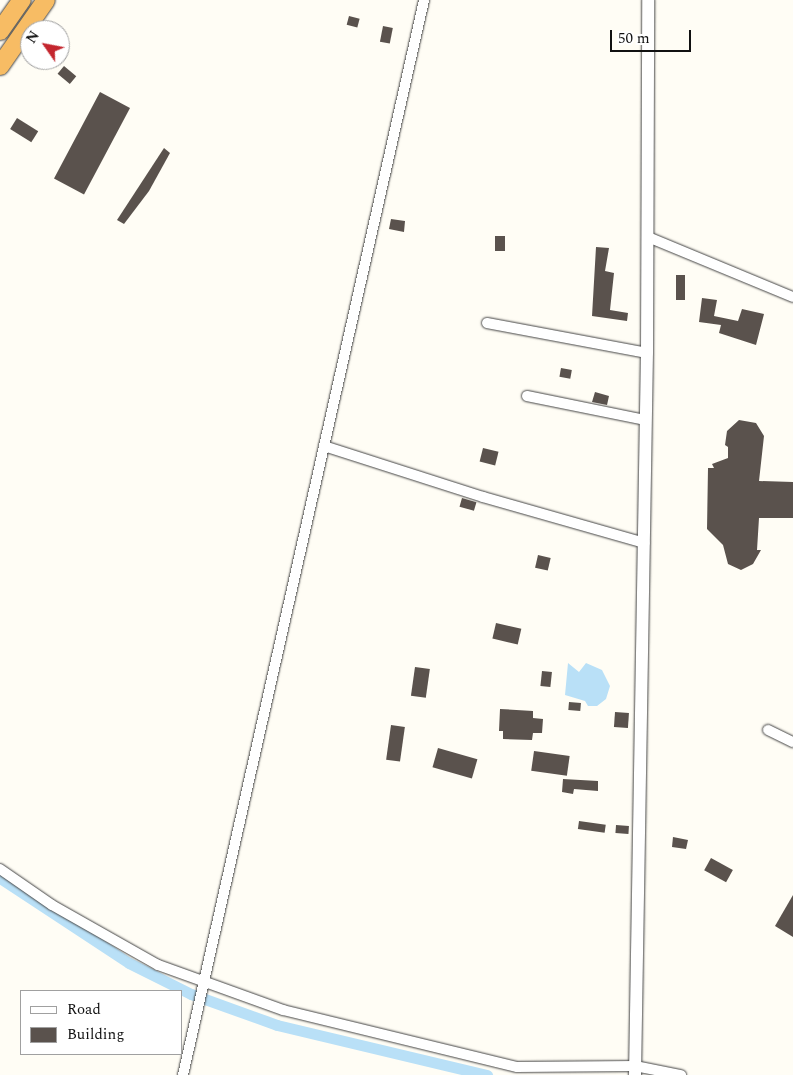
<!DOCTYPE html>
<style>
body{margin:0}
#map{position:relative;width:793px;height:1075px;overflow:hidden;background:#fffdf5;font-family:Spectral,serif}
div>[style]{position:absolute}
.water>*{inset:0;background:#b9e0f7}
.canal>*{height:11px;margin:-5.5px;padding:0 5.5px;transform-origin:5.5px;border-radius:5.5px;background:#b9e0f7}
.building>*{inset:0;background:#5a524d;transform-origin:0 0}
.roads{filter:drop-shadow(0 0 1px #444) drop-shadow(0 0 1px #444)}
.minor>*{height:10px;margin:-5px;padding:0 5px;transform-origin:5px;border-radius:5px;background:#fff}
.tertiary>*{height:12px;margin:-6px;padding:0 6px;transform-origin:6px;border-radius:6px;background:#fff}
.trunk>*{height:18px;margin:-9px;padding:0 9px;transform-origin:9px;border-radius:9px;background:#f7bc64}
span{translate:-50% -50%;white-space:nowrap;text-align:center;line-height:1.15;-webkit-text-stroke:5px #fff;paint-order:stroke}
.legend{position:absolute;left:20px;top:990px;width:162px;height:65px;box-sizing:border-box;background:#fff;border:1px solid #a0a0a0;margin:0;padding:6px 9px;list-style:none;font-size:15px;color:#111}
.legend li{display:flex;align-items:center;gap:10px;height:25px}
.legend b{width:25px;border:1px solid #a0a0a0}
.north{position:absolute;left:20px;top:20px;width:50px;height:50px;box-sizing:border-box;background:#fff;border:1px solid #a0a0a0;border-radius:50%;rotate:303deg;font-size:14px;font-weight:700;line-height:20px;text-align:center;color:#111}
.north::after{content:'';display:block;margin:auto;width:18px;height:22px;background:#c4262e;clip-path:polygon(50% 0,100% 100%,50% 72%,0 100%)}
.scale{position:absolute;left:610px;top:30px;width:81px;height:22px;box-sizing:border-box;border:2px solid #111;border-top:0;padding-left:6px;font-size:15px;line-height:18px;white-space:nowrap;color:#111;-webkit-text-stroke:4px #fff;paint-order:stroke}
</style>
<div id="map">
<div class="water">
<div style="clip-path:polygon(568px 663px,579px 672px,586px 663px,602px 670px,610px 686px,606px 699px,597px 706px,588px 706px,585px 701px,565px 695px)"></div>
</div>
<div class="canal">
<div style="left:0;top:878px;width:154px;rotate:33.4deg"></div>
<div style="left:129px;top:963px;width:69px;rotate:26.6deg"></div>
<div style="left:191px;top:994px;width:91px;rotate:19.8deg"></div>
<div style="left:277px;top:1025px;width:216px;rotate:13.4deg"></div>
</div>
<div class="building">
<div style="left:349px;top:16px;width:11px;height:9px;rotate:15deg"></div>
<div style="left:383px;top:26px;width:10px;height:16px;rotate:11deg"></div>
<div style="left:64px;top:66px;width:16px;height:10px;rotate:40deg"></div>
<div style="left:100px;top:92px;width:34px;height:98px;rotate:28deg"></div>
<div style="left:17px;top:118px;width:25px;height:13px;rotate:32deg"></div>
<div style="clip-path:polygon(164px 148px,170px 153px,149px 191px,124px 224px,117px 220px)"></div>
<div style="clip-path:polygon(391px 219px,405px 221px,404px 232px,389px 229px)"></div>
<div style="left:495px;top:236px;width:10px;height:15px"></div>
<div style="clip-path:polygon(596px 247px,609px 248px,605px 271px,614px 273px,610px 310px,628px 313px,627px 321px,592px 316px)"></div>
<div style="left:676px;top:275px;width:9px;height:25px"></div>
<div style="clip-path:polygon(702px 298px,717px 300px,714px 316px,738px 321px,742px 309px,764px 314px,756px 345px,719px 333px,721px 325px,699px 322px)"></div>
<div style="left:561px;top:368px;width:11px;height:9px;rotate:10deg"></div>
<div style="clip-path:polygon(595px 392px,609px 396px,607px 405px,592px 402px)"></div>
<div style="clip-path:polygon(739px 420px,756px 423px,764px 436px,759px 481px,793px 482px,793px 518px,759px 518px,757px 550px,761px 550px,753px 564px,741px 570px,728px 564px,723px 545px,707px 529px,708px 468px,714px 468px,712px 464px,728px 458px,728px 447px,725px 445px,727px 431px)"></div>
<div style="left:483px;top:448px;width:16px;height:14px;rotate:14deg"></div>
<div style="left:462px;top:498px;width:15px;height:9px;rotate:16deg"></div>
<div style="left:538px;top:555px;width:13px;height:13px;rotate:13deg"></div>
<div style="left:496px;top:623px;width:26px;height:16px;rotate:13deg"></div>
<div style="left:415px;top:667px;width:15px;height:29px;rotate:8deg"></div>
<div style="left:542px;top:671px;width:10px;height:15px;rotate:6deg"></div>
<div style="left:569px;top:702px;width:12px;height:8px;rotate:5deg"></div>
<div style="clip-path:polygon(500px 709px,533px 711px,533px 718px,543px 719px,542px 733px,533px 733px,532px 740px,503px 739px,503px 731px,499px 731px)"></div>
<div style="left:615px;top:712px;width:14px;height:15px;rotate:4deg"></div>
<div style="left:391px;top:725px;width:14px;height:35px;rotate:8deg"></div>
<div style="left:438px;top:748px;width:41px;height:20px;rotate:16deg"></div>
<div style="left:534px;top:751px;width:36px;height:20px;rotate:8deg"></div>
<div style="clip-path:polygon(563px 779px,598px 781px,598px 791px,574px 789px,573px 794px,562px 792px)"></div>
<div style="left:579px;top:821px;width:27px;height:8px;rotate:8deg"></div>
<div style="left:616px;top:825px;width:13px;height:8px;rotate:4deg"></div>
<div style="clip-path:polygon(673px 837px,688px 840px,686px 849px,672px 847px)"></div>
<div style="left:711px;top:858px;width:25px;height:14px;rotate:29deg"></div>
<div style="clip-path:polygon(793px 895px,793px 937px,775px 926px)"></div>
</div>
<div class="roads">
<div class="minor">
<div style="left:648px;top:237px;width:157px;rotate:22.5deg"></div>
<div style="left:487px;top:323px;width:163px;rotate:10.6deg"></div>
<div style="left:527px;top:396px;width:120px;rotate:11.5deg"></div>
<div style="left:324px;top:446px;width:167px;rotate:17.8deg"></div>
<div style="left:483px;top:497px;width:168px;rotate:15.9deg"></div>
<div style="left:768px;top:730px;width:28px;rotate:26deg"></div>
<div style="left:0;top:869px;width:63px;rotate:34.7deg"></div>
<div style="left:52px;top:905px;width:122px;rotate:29.5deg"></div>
<div style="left:158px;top:965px;width:133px;rotate:19.8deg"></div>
<div style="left:283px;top:1010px;width:241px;rotate:13.7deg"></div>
<div style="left:517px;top:1067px;width:118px;rotate:-0.5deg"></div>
<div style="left:635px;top:1066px;width:47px;rotate:11.1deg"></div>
<div style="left:183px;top:1075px;width:1102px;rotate:-77.36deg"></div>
</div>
<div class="tertiary">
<div style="left:635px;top:1075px;width:722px;rotate:-89.05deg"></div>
<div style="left:647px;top:353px;width:353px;rotate:-89.8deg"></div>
</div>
<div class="trunk">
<div style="left:0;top:31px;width:38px;rotate:-55deg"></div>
<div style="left:0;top:66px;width:80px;rotate:-55.1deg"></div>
</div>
</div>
<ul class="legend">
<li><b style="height:6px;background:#fff"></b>Road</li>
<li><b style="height:14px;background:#5a524d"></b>Building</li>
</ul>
<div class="north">N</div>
<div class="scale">50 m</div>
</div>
